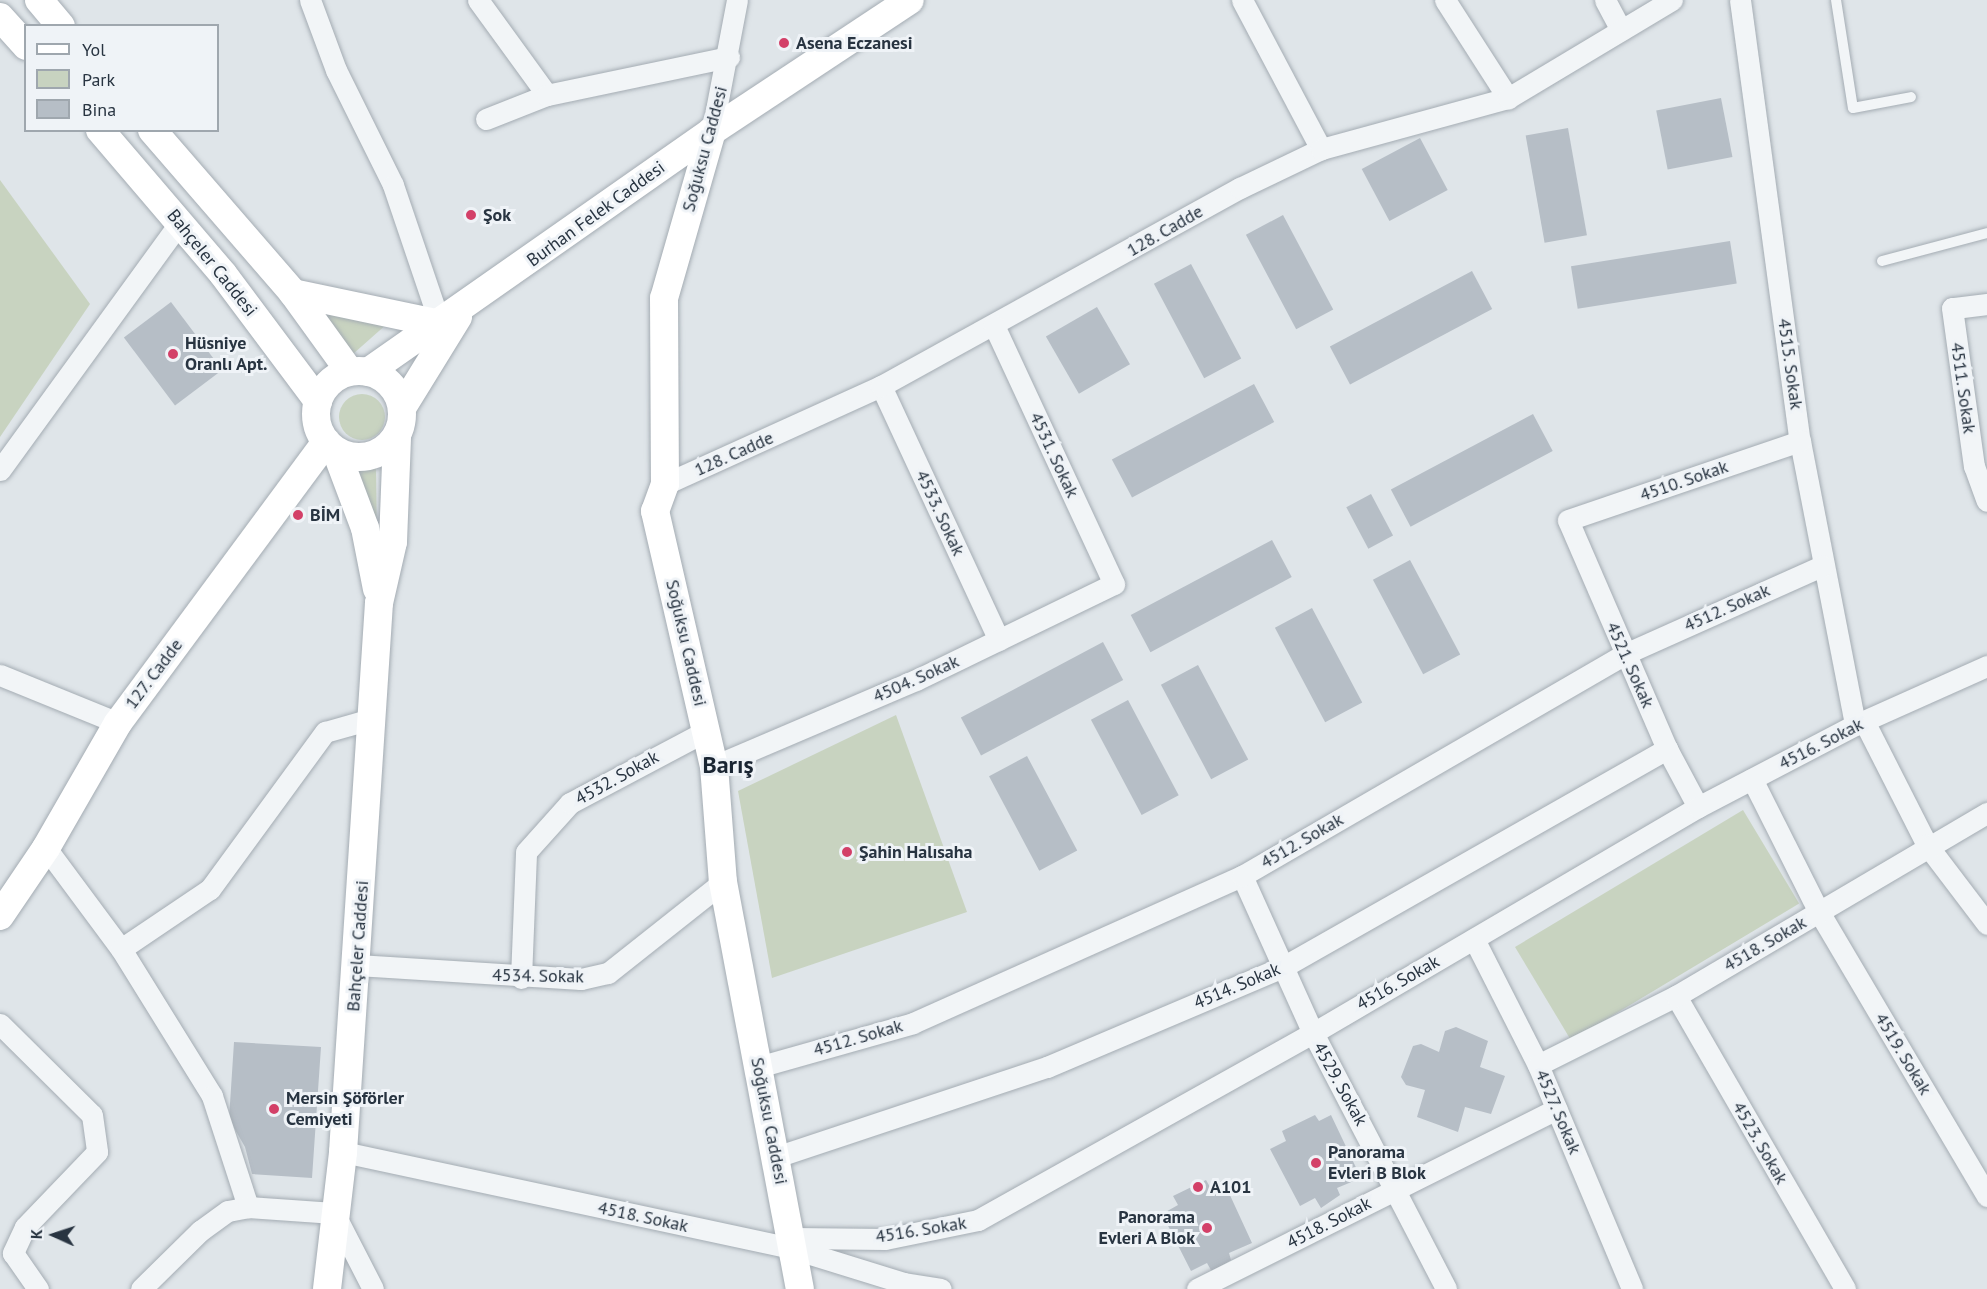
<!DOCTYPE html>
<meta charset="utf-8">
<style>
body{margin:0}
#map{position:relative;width:1987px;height:1289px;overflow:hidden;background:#dfe5e9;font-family:"PT Sans",sans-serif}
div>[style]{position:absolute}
.green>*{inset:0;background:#c8d3c0;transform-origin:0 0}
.round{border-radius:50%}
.building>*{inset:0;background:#b6bec6;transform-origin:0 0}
.roads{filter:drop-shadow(0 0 2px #a4acb3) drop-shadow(0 0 2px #a4acb3)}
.lane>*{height:10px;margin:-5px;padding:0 5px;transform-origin:5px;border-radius:5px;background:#f2f5f7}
.street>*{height:21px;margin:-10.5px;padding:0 10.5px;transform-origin:10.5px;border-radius:10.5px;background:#f2f5f7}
.secondary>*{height:28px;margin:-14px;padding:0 14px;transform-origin:14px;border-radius:14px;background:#fff}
.secondary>.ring{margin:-14px;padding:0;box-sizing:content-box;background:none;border:28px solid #fff;border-radius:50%}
.dots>*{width:16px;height:16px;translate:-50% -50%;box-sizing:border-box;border:3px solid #eff3f7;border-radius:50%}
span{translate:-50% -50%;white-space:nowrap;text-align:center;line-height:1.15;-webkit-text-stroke:6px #eff3f7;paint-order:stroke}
.poi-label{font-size:18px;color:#283441;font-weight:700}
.left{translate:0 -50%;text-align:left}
.right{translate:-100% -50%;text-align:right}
.street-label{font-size:18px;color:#283441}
.district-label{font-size:24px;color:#1a2532;font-weight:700}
.legend{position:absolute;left:24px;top:24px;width:195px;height:108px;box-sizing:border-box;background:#eff3f7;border:2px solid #9fa7ae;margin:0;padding:8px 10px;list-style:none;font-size:18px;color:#283441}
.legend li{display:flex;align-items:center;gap:12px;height:30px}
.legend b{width:30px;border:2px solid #9fa7ae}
.north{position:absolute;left:24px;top:1205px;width:60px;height:60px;-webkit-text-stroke:4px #eff3f7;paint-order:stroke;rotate:273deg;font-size:16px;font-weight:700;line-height:24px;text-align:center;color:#283441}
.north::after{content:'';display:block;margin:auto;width:21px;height:27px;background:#283441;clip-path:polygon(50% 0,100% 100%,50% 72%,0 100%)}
</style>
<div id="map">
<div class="green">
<div style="clip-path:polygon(0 180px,90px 304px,0 437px)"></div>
<div style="clip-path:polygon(321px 310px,388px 323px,353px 354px)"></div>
<div class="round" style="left:339px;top:394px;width:46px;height:46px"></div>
<div style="clip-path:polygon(376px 466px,377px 542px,354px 467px)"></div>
<div style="clip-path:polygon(896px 715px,967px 912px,772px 978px,738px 791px)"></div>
<div style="left:1743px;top:810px;width:109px;height:266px;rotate:59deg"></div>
</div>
<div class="building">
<div style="left:1721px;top:98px;width:60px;height:66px;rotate:79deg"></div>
<div style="left:1568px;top:128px;width:109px;height:43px;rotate:80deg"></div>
<div style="left:1420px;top:138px;width:59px;height:66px;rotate:62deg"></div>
<div style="left:1283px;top:215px;width:107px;height:42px;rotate:62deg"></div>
<div style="left:1730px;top:241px;width:43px;height:161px;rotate:81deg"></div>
<div style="left:1191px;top:264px;width:107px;height:42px;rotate:62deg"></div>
<div style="left:1472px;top:271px;width:43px;height:161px;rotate:62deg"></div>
<div style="left:171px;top:302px;width:85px;height:59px;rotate:53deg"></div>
<div style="left:1097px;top:307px;width:66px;height:59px;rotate:60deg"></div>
<div style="left:1254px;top:384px;width:43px;height:161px;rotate:62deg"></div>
<div style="left:1533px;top:414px;width:42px;height:161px;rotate:62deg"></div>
<div style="left:1371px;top:494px;width:47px;height:28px;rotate:62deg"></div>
<div style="left:1272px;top:540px;width:42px;height:160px;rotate:62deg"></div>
<div style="left:1410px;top:560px;width:107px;height:42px;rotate:62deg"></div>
<div style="left:1312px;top:608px;width:107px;height:42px;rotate:62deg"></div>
<div style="left:1103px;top:642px;width:43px;height:161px;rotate:62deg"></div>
<div style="left:1198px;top:665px;width:107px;height:42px;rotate:62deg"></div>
<div style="left:1128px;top:700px;width:108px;height:42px;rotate:62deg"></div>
<div style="left:1027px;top:756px;width:107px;height:43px;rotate:62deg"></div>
<div style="clip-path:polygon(1456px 1027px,1488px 1041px,1480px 1067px,1505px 1076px,1491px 1114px,1465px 1107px,1458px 1132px,1417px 1117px,1425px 1090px,1406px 1085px,1401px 1077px,1413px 1046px,1421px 1044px,1439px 1052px,1445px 1031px)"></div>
<div style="clip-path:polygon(234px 1042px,321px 1047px,312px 1178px,252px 1174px,245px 1147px,229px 1119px)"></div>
<div style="clip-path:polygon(1315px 1115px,1319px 1121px,1331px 1115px,1361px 1178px,1337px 1188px,1340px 1195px,1321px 1208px,1315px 1198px,1300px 1206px,1270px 1149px,1286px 1141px,1282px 1131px)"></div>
<div style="clip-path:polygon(1206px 1180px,1210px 1187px,1223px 1180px,1252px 1243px,1229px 1253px,1231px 1260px,1212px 1272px,1207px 1263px,1191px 1271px,1162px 1214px,1178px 1205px,1173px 1196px)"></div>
</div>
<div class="roads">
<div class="lane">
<div style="left:1836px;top:0;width:109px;rotate:81.1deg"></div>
<div style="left:1853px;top:108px;width:59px;rotate:-10.7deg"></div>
<div style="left:1882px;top:261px;width:109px;rotate:-14.9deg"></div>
</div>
<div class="street">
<div style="left:310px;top:0;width:75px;rotate:69.6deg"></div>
<div style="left:336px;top:70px;width:128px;rotate:63.6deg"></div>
<div style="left:393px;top:185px;width:147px;rotate:71.3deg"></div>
<div style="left:478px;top:0;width:117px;rotate:54deg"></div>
<div style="left:1242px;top:0;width:169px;rotate:62.1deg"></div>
<div style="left:1445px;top:0;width:117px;rotate:57.3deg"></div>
<div style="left:1605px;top:0;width:34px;rotate:62deg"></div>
<div style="left:1740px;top:0;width:445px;rotate:82.3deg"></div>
<div style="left:1800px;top:441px;width:289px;rotate:79deg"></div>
<div style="left:486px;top:119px;width:66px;rotate:-21.5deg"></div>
<div style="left:547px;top:95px;width:186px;rotate:-11.8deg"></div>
<div style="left:712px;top:131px;width:133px;rotate:-79.2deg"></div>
<div style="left:1987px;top:304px;width:35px;rotate:173deg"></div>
<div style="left:1952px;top:308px;width:160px;rotate:82.1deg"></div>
<div style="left:1974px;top:466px;width:37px;rotate:70deg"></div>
<div style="left:881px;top:386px;width:280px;rotate:65.1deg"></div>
<div style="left:0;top:470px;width:306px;rotate:-54deg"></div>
<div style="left:665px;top:484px;width:237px;rotate:-24.4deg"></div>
<div style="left:881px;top:386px;width:410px;rotate:-28.9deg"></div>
<div style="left:1240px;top:188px;width:90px;rotate:-25.7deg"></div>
<div style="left:1321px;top:149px;width:194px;rotate:-15.3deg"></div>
<div style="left:1508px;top:98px;width:191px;rotate:-30.9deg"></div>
<div style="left:0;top:675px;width:127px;rotate:22.1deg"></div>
<div style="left:1864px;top:721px;width:139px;rotate:63.1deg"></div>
<div style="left:1927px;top:845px;width:99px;rotate:52.8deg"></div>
<div style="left:714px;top:766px;width:220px;rotate:-23.1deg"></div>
<div style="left:916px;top:680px;width:220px;rotate:-25.9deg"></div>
<div style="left:1114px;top:584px;width:285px;rotate:-114.9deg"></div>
<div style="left:1752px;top:779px;width:149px;rotate:63.3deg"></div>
<div style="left:1819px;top:912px;width:330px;rotate:59.4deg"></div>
<div style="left:1698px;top:807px;width:66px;rotate:-118.1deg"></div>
<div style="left:1667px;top:749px;width:249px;rotate:-113.4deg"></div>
<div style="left:1568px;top:520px;width:245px;rotate:-18.8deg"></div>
<div style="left:46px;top:848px;width:126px;rotate:53.4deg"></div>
<div style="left:121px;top:949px;width:173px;rotate:58.2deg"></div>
<div style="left:212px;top:1096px;width:117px;rotate:72deg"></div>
<div style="left:1242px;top:876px;width:172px;rotate:65.7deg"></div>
<div style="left:1313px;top:1033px;width:288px;rotate:62.5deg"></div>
<div style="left:1474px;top:939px;width:141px;rotate:63.1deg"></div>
<div style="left:1538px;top:1065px;width:243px;rotate:67.2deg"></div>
<div style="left:121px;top:949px;width:107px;rotate:-34deg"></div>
<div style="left:210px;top:889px;width:195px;rotate:-53.8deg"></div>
<div style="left:325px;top:732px;width:51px;rotate:-15.9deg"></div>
<div style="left:357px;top:965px;width:224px;rotate:3.6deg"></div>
<div style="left:581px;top:979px;width:28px;rotate:-13deg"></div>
<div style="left:608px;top:973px;width:147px;rotate:-38.4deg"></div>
<div style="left:521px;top:978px;width:126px;rotate:-87.7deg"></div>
<div style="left:526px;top:852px;width:66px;rotate:-48.1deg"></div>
<div style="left:570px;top:803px;width:154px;rotate:-27.9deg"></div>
<div style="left:1676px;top:996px;width:338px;rotate:60deg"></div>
<div style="left:0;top:1024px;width:129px;rotate:44.7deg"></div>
<div style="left:92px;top:1115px;width:37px;rotate:82deg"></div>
<div style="left:97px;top:1152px;width:104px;rotate:133.8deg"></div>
<div style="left:25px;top:1227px;width:29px;rotate:115deg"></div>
<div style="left:13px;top:1253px;width:44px;rotate:55.2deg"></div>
<div style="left:1538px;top:1065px;width:154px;rotate:-26.6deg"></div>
<div style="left:1676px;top:996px;width:361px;rotate:-30.5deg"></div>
<div style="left:758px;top:1067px;width:161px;rotate:-15.8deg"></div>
<div style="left:913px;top:1023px;width:360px;rotate:-24.1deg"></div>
<div style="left:1242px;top:876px;width:443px;rotate:-30.1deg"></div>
<div style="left:1625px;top:654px;width:216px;rotate:-24.1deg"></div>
<div style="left:343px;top:1152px;width:461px;rotate:12.1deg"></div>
<div style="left:794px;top:1249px;width:115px;rotate:17.2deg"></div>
<div style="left:904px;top:1283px;width:37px;rotate:9deg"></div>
<div style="left:776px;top:1157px;width:286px;rotate:-18.4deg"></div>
<div style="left:1047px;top:1067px;width:256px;rotate:-23deg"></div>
<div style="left:1283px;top:967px;width:442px;rotate:-29.6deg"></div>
<div style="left:793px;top:1238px;width:92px;rotate:0.6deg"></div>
<div style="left:885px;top:1239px;width:95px;rotate:-11.5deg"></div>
<div style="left:978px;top:1220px;width:384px;rotate:-29.2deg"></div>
<div style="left:1313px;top:1033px;width:446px;rotate:-30.4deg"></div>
<div style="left:1698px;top:807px;width:177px;rotate:-27.6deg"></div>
<div style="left:1855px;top:725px;width:145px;rotate:-24.1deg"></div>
<div style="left:141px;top:1289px;width:83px;rotate:-44.5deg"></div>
<div style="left:200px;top:1231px;width:34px;rotate:-36deg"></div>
<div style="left:228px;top:1211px;width:20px;rotate:-11deg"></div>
<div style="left:248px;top:1207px;width:86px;rotate:4deg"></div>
<div style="left:334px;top:1213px;width:85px;rotate:62.8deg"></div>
<div style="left:1197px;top:1289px;width:402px;rotate:-26.6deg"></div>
</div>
<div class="secondary">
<div style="left:39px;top:0;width:34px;rotate:50deg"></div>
<div style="left:0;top:17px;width:39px;rotate:48deg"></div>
<div style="left:100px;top:130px;width:189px;rotate:49.5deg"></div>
<div style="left:223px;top:274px;width:159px;rotate:53.2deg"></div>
<div style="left:152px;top:130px;width:216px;rotate:49.1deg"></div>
<div style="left:293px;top:293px;width:97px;rotate:54.2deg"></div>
<div style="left:712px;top:131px;width:174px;rotate:106deg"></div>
<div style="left:664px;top:298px;width:186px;rotate:89.7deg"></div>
<div style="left:665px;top:484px;width:29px;rotate:110deg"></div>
<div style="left:655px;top:511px;width:262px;rotate:77deg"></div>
<div style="left:714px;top:766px;width:116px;rotate:85.6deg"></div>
<div style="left:723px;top:882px;width:414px;rotate:79.3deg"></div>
<div style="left:293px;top:293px;width:150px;rotate:11.9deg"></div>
<div class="ring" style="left:316px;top:371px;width:58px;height:58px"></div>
<div style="left:368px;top:372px;width:420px;rotate:-35deg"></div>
<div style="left:712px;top:131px;width:237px;rotate:-33.5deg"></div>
<div style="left:402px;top:408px;width:107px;rotate:-58.4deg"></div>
<div style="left:336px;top:451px;width:82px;rotate:69.4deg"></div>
<div style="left:365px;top:528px;width:62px;rotate:78.9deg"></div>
<div style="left:0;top:916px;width:82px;rotate:-55.9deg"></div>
<div style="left:46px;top:848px;width:144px;rotate:-60.1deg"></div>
<div style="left:118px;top:723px;width:350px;rotate:-53.5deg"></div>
<div style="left:327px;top:1289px;width:138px;rotate:-83.3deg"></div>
<div style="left:343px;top:1152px;width:550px;rotate:-86.25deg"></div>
<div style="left:379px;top:603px;width:63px;rotate:-77.1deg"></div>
<div style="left:393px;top:542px;width:106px;rotate:-87.8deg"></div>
</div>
</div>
<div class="dots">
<div style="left:784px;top:43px;background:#d34068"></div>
<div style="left:471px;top:215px;background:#d34068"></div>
<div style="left:173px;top:354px;background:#d34068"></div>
<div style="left:298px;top:515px;background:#d34068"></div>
<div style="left:847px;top:852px;background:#d34068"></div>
<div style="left:274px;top:1109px;background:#d34068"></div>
<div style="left:1316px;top:1163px;background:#d34068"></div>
<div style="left:1198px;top:1187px;background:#d34068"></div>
<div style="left:1207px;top:1228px;background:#d34068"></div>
</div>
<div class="poi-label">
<span class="left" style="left:796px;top:43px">Asena Eczanesi</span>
<span class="left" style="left:483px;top:215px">Şok</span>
<span class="left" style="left:185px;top:354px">Hüsniye<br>Oranlı Apt.</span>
<span class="left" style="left:310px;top:515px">BİM</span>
<span class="left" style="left:859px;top:852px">Şahin Halısaha</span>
<span class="left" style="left:286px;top:1109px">Mersin Şöförler<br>Cemiyeti</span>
<span class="left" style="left:1328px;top:1163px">Panorama<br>Evleri B Blok</span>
<span class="left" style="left:1210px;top:1187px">A101</span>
<span class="right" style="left:1195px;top:1228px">Panorama<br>Evleri A Blok</span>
</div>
<div class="street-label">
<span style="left:705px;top:149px;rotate:-75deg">Soğuksu Caddesi</span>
<span style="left:596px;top:214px;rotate:-36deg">Burhan Felek Caddesi</span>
<span style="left:1165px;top:231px;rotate:-30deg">128. Cadde</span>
<span style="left:212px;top:263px;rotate:51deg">Bahçeler Caddesi</span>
<span style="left:1790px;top:364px;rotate:82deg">4515. Sokak</span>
<span style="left:1963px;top:388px;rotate:82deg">4511. Sokak</span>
<span style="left:734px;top:454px;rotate:-24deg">128. Cadde</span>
<span style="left:1054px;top:455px;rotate:65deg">4531. Sokak</span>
<span style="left:1684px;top:481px;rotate:-19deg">4510. Sokak</span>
<span style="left:940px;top:513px;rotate:65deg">4533. Sokak</span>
<span style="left:1727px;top:608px;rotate:-24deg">4512. Sokak</span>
<span style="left:686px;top:643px;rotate:77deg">Soğuksu Caddesi</span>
<span style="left:1630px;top:665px;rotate:66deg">4521. Sokak</span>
<span style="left:154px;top:674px;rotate:-53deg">127. Cadde</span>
<span style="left:916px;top:679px;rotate:-24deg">4504. Sokak</span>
<span style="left:1821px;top:744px;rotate:-27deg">4516. Sokak</span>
<span style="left:617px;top:778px;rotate:-29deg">4532. Sokak</span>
<span style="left:1302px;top:841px;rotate:-30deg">4512. Sokak</span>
<span style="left:1765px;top:944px;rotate:-30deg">4518. Sokak</span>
<span style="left:358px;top:946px;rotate:-86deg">Bahçeler Caddesi</span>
<span style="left:538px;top:976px;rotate:1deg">4534. Sokak</span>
<span style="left:1398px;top:983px;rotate:-30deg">4516. Sokak</span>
<span style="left:1237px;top:986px;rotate:-23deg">4514. Sokak</span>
<span style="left:858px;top:1038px;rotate:-16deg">4512. Sokak</span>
<span style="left:1903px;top:1054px;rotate:59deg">4519. Sokak</span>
<span style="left:1340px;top:1084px;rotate:61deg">4529. Sokak</span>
<span style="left:1558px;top:1112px;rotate:67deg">4527. Sokak</span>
<span style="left:769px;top:1121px;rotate:79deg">Soğuksu Caddesi</span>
<span style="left:1760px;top:1143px;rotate:60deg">4523. Sokak</span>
<span style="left:643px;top:1217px;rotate:12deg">4518. Sokak</span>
<span style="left:1329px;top:1223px;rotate:-27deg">4518. Sokak</span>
<span style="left:921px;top:1230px;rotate:-9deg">4516. Sokak</span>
</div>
<div class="district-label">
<span style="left:728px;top:765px">Barış</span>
</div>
<ul class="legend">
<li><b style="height:8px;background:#fff"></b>Yol</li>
<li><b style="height:16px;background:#c8d3c0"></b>Park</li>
<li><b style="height:16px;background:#b6bec6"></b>Bina</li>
</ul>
<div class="north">K</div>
</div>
